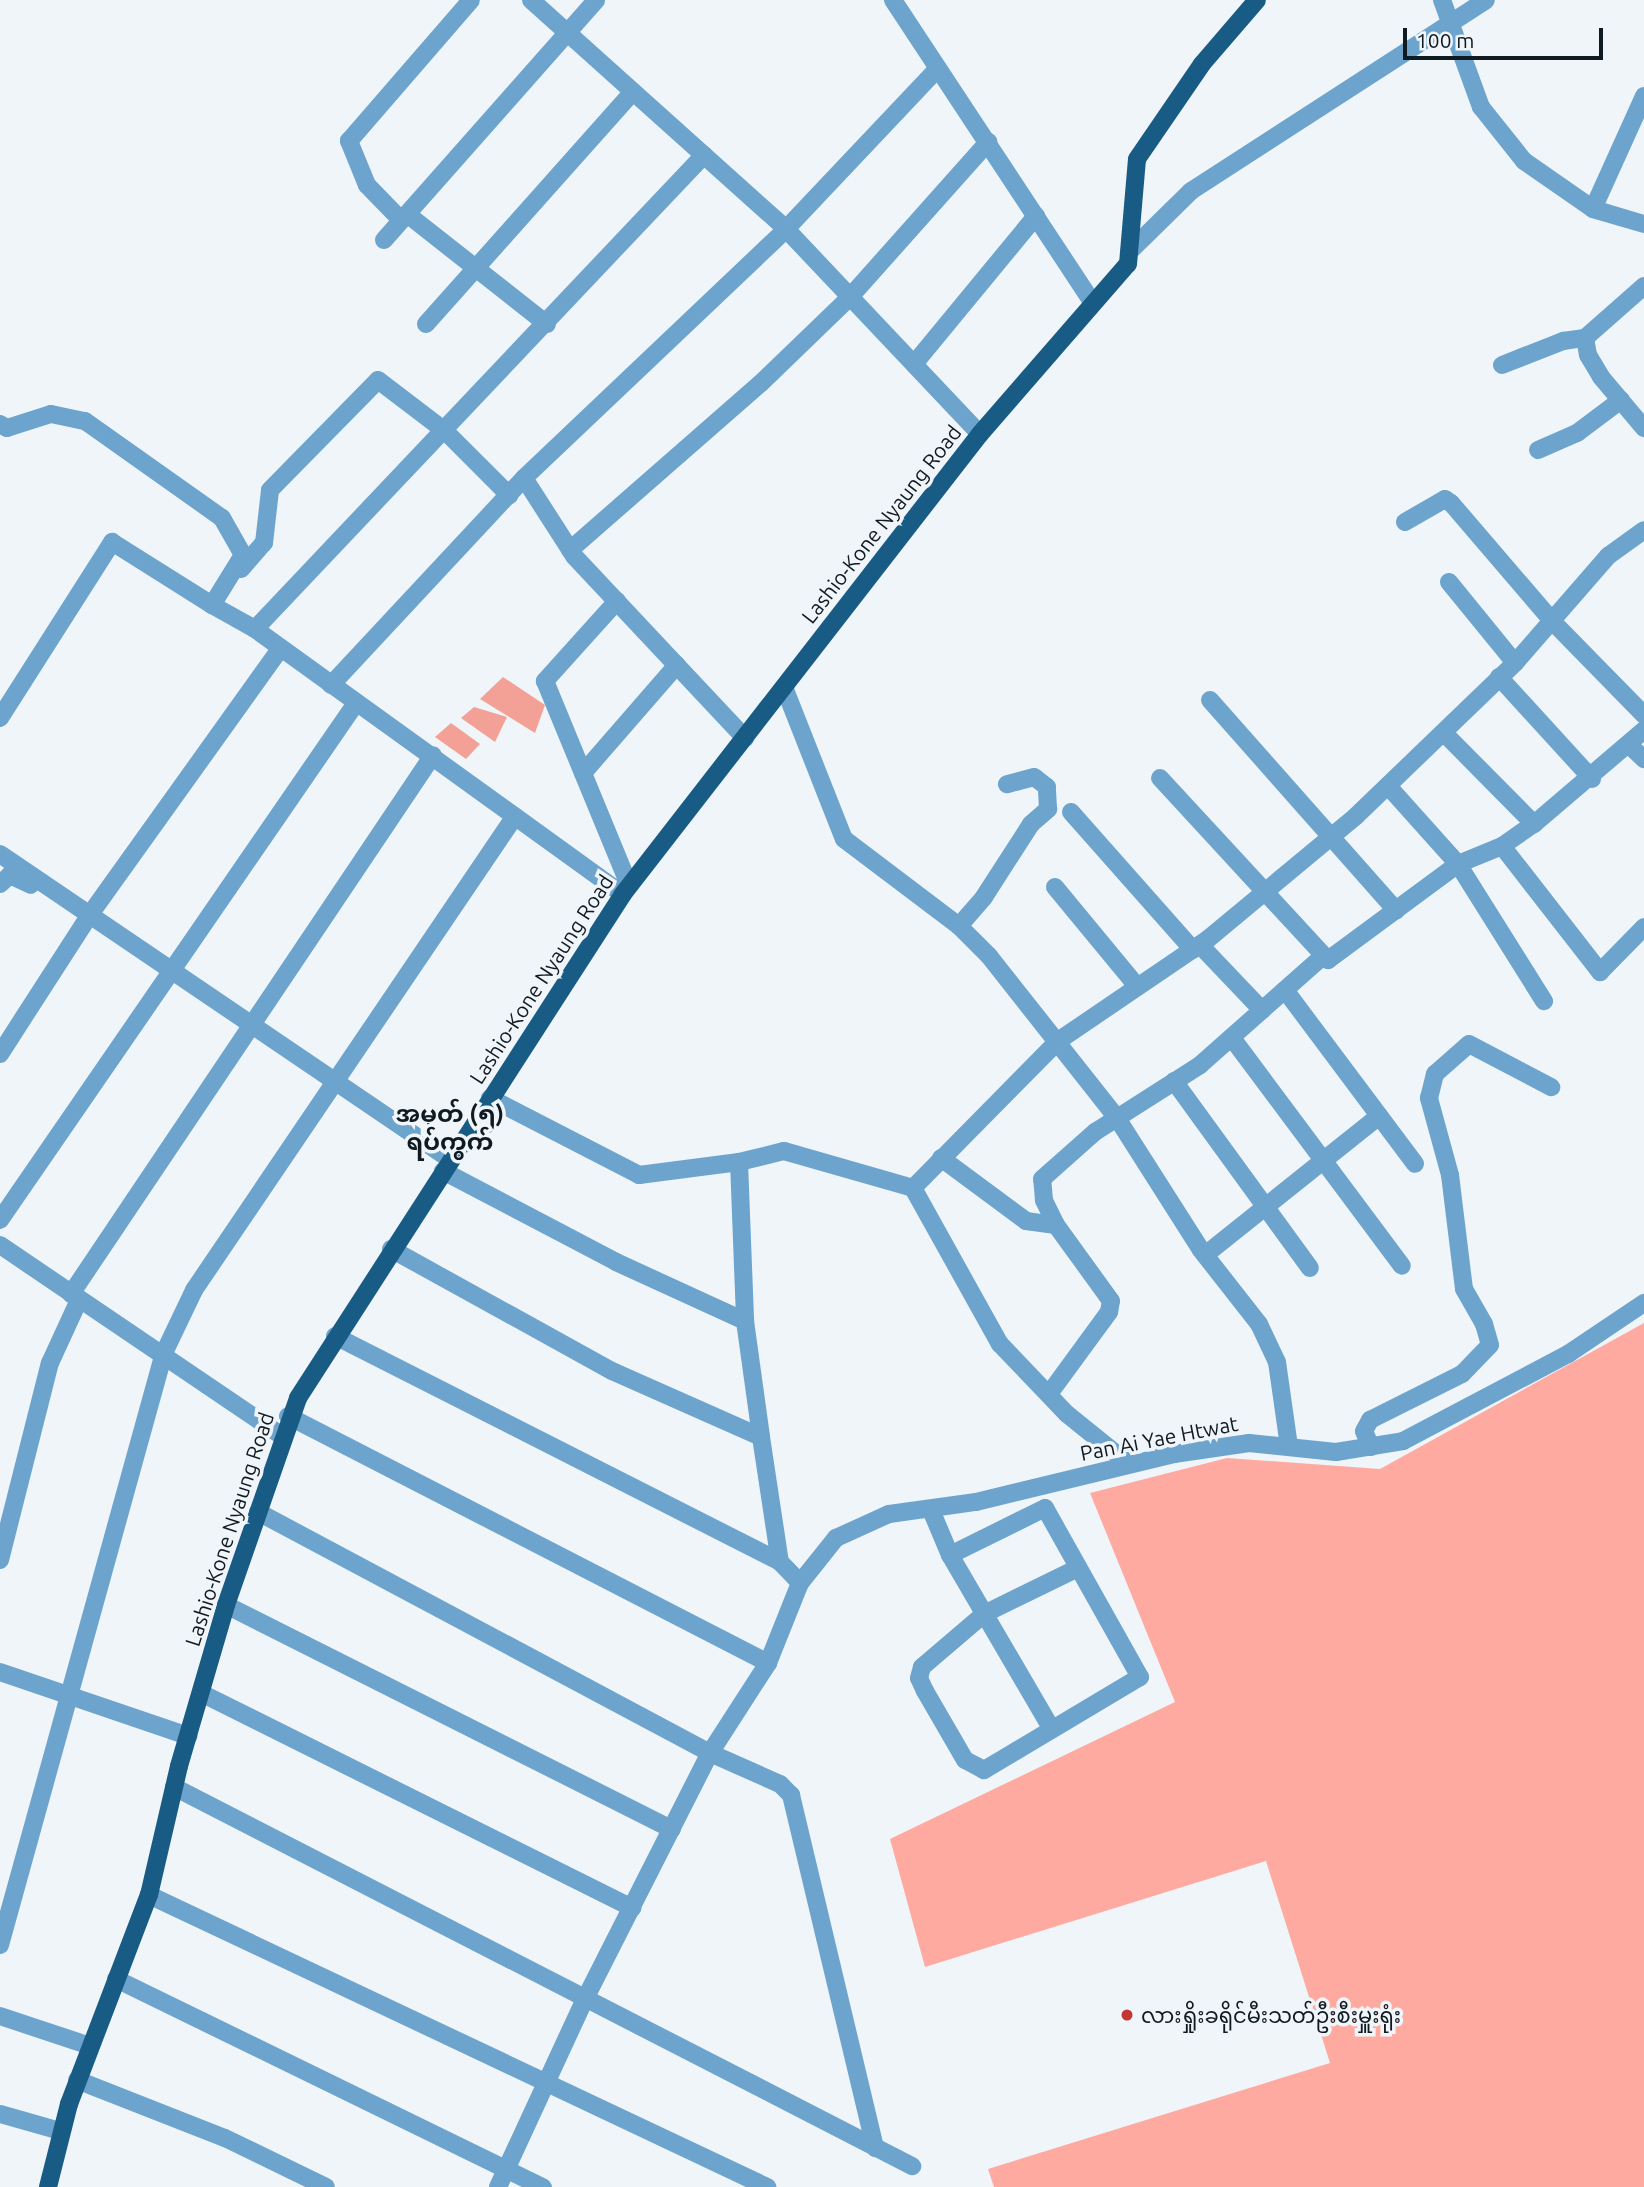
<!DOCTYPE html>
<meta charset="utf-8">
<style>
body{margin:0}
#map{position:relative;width:1644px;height:2187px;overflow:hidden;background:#f0f5fa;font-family:Ubuntu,"Noto Sans Myanmar",sans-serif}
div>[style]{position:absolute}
.forest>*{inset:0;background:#feaaa0}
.water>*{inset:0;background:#f3a096}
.minor>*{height:18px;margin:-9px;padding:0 9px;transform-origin:9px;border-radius:9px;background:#6da4cd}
.major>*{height:18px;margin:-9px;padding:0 9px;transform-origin:9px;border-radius:9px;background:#185c86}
.dots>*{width:19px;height:19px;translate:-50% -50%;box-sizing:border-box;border:4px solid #f0f5fa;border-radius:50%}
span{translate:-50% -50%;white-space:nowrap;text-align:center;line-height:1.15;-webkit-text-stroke:7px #f0f5fa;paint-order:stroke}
.street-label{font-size:21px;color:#0f1a21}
.poi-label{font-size:21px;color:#0f1a21}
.left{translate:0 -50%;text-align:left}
.quarter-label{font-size:24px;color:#0f1a21;font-weight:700}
.scale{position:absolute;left:1403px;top:28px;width:200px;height:32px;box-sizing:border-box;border:4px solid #0f1a21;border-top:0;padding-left:9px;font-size:21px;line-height:24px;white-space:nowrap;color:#0f1a21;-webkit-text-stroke:5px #f0f5fa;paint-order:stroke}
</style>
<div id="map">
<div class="forest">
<div style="clip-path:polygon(1644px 1323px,1644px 2187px,994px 2187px,988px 2169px,1330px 2063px,1266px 1861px,925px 1967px,890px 1839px,1175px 1702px,1090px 1493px,1227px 1458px,1380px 1469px)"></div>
</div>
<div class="water">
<div style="clip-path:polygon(503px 677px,545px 705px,535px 733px,480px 699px)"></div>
<div style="clip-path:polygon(474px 707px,507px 717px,495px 742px,461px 718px)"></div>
<div style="clip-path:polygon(451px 723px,480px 744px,466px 759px,435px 737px)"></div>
</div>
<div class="minor">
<div style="left:531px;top:0;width:343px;rotate:41.9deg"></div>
<div style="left:786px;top:229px;width:282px;rotate:46.6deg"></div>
<div style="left:893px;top:0;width:362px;rotate:56.6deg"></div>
<div style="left:1442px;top:0;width:114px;rotate:70deg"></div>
<div style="left:1481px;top:107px;width:69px;rotate:51.5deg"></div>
<div style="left:1524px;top:161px;width:84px;rotate:34.8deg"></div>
<div style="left:1593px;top:209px;width:53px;rotate:16.4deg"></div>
<div style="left:1593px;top:209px;width:124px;rotate:-65.7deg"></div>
<div style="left:407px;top:214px;width:178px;rotate:38.2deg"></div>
<div style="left:401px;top:220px;width:49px;rotate:-134.2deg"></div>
<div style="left:367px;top:185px;width:48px;rotate:-112.2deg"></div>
<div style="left:349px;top:141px;width:186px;rotate:-49.1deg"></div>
<div style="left:384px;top:240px;width:320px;rotate:-48.5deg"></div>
<div style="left:1129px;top:252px;width:87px;rotate:-44.5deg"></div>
<div style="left:1191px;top:191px;width:351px;rotate:-32.9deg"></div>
<div style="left:1644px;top:286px;width:79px;rotate:138.6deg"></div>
<div style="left:1585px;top:338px;width:17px;rotate:80deg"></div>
<div style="left:1588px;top:355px;width:26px;rotate:59deg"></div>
<div style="left:1601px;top:377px;width:67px;rotate:49.9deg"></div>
<div style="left:426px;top:324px;width:311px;rotate:-48.3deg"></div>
<div style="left:914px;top:364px;width:192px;rotate:-50.5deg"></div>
<div style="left:1502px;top:365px;width:66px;rotate:-21.5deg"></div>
<div style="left:1563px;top:341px;width:22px;rotate:-8deg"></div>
<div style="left:0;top:424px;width:8px;rotate:30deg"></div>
<div style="left:7px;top:428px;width:46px;rotate:-17.7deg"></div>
<div style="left:51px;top:414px;width:35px;rotate:12deg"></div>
<div style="left:85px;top:421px;width:168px;rotate:35.3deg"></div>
<div style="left:222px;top:518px;width:43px;rotate:60.4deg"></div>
<div style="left:243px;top:555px;width:59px;rotate:121.8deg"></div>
<div style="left:212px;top:605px;width:49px;rotate:29.2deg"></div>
<div style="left:255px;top:629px;width:453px;rotate:35.8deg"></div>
<div style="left:1538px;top:450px;width:43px;rotate:-23.6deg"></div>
<div style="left:1577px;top:433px;width:55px;rotate:-36.9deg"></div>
<div style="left:524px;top:478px;width:93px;rotate:57.3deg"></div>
<div style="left:574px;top:556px;width:250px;rotate:46.8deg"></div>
<div style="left:1405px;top:522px;width:46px;rotate:-29.9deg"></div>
<div style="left:1445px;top:499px;width:7px;rotate:34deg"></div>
<div style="left:1451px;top:503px;width:157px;rotate:49.4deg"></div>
<div style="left:1553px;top:622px;width:130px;rotate:45.6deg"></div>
<div style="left:570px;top:550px;width:254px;rotate:-41.2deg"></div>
<div style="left:761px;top:383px;width:124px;rotate:-44deg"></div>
<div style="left:850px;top:297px;width:208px;rotate:-48.3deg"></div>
<div style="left:241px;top:569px;width:35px;rotate:-49deg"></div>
<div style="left:264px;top:543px;width:53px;rotate:-83.5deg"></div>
<div style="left:270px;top:490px;width:154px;rotate:-45.5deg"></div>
<div style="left:378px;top:380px;width:84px;rotate:37.3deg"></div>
<div style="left:445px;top:431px;width:91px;rotate:45deg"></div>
<div style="left:1449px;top:582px;width:104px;rotate:50.8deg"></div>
<div style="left:617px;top:601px;width:108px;rotate:132deg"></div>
<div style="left:545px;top:681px;width:221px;rotate:67.6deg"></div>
<div style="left:255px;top:629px;width:653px;rotate:-46.55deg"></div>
<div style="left:1499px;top:677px;width:138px;rotate:47.6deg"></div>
<div style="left:331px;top:685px;width:283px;rotate:-47deg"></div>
<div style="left:524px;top:478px;width:361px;rotate:-43.5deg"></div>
<div style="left:786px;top:229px;width:221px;rotate:-46.6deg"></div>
<div style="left:784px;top:687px;width:163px;rotate:68.5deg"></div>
<div style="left:844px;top:839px;width:144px;rotate:37.1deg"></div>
<div style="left:959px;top:926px;width:42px;rotate:45deg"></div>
<div style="left:989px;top:956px;width:206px;rotate:51.7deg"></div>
<div style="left:1117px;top:1118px;width:156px;rotate:57.5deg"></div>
<div style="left:1201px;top:1250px;width:94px;rotate:51.9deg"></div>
<div style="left:1259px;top:1324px;width:42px;rotate:64.7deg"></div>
<div style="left:1277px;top:1362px;width:85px;rotate:81.9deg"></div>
<div style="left:1210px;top:700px;width:281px;rotate:48.5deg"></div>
<div style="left:0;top:718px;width:209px;rotate:-57.5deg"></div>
<div style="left:112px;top:542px;width:118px;rotate:32.2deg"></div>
<div style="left:1444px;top:733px;width:128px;rotate:45.3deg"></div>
<div style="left:1629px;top:745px;width:21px;rotate:43deg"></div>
<div style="left:583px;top:773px;width:143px;rotate:-49deg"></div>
<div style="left:1160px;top:778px;width:248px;rotate:47.3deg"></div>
<div style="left:1328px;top:960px;width:162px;rotate:-36.4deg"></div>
<div style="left:1458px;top:864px;width:48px;rotate:-22.2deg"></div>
<div style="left:1502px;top:846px;width:39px;rotate:-35deg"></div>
<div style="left:1534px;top:824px;width:145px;rotate:-40.5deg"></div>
<div style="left:1388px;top:786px;width:105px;rotate:48.1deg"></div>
<div style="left:1458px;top:864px;width:162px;rotate:57.9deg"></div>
<div style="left:1071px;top:812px;width:184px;rotate:48.5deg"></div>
<div style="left:1502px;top:846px;width:160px;rotate:52.1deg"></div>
<div style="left:1600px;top:972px;width:63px;rotate:-45.6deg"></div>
<div style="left:0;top:854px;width:545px;rotate:34.16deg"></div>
<div style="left:0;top:884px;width:13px;rotate:-42deg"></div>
<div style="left:10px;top:875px;width:23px;rotate:25deg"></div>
<div style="left:1055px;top:887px;width:129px;rotate:50.4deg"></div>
<div style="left:959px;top:926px;width:38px;rotate:-49deg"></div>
<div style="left:984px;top:897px;width:87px;rotate:-57.2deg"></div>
<div style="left:1031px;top:824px;width:23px;rotate:-41deg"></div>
<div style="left:1048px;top:809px;width:22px;rotate:-93deg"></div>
<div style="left:1047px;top:787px;width:16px;rotate:-142deg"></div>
<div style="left:1034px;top:777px;width:28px;rotate:165deg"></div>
<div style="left:1200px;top:945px;width:90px;rotate:46.4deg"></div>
<div style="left:1285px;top:990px;width:217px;rotate:53.2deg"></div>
<div style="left:1232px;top:1038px;width:284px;rotate:53.3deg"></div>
<div style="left:0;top:1054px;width:168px;rotate:-57.2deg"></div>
<div style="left:91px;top:913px;width:325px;rotate:-54.4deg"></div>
<div style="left:1174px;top:1081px;width:231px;rotate:54deg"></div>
<div style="left:490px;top:1098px;width:168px;rotate:27.3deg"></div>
<div style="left:639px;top:1175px;width:101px;rotate:-7.4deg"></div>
<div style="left:739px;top:1162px;width:159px;rotate:87.8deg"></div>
<div style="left:745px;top:1321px;width:117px;rotate:82.1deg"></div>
<div style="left:761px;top:1437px;width:126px;rotate:81.4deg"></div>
<div style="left:780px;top:1562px;width:29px;rotate:46deg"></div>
<div style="left:941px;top:1158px;width:106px;rotate:36.5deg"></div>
<div style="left:1026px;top:1221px;width:30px;rotate:8deg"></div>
<div style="left:739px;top:1162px;width:46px;rotate:-13.7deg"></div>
<div style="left:784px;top:1151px;width:134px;rotate:16deg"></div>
<div style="left:913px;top:1188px;width:206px;rotate:-45.4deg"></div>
<div style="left:1058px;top:1041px;width:181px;rotate:-34.2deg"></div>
<div style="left:1208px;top:939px;width:192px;rotate:-39.7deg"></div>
<div style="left:1356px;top:816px;width:221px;rotate:-43.9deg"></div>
<div style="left:1515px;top:663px;width:142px;rotate:-49deg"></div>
<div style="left:1608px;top:556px;width:44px;rotate:-35.8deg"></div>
<div style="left:443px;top:1171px;width:195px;rotate:27.7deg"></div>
<div style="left:616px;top:1262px;width:142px;rotate:24.6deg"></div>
<div style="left:913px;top:1188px;width:179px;rotate:60.9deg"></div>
<div style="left:1000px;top:1344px;width:97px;rotate:46.3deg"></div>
<div style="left:1067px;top:1414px;width:80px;rotate:38.9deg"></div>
<div style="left:0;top:1220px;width:628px;rotate:-55.45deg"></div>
<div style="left:0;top:1245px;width:341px;rotate:34.1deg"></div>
<div style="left:391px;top:1249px;width:252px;rotate:28.9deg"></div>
<div style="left:612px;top:1371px;width:163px;rotate:23.9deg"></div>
<div style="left:1205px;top:1255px;width:223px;rotate:-38.6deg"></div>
<div style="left:71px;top:1294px;width:649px;rotate:-56.11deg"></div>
<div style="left:335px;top:1336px;width:499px;rotate:26.9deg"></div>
<div style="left:1049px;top:1394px;width:102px;rotate:-53.8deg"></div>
<div style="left:1109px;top:1312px;width:11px;rotate:-80deg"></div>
<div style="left:1111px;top:1301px;width:94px;rotate:-125.9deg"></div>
<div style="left:1056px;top:1225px;width:28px;rotate:-116deg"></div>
<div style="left:1044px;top:1200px;width:21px;rotate:-95deg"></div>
<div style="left:1042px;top:1179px;width:71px;rotate:-41.6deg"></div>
<div style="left:1095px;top:1132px;width:125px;rotate:-32.5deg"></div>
<div style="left:1200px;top:1065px;width:164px;rotate:-41.5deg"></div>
<div style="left:288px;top:1416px;width:540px;rotate:27.23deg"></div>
<div style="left:1371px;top:1447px;width:17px;rotate:-114deg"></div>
<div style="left:1364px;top:1431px;width:13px;rotate:-61deg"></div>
<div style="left:1370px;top:1420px;width:103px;rotate:-26.6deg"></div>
<div style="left:1462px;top:1374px;width:40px;rotate:-46deg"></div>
<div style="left:1490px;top:1345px;width:22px;rotate:-106deg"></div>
<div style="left:1484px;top:1324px;width:40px;rotate:-119.7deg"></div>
<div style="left:1464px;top:1289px;width:115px;rotate:-97deg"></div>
<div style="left:1450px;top:1175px;width:80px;rotate:-105.3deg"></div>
<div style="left:1429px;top:1098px;width:25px;rotate:-76deg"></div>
<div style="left:1435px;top:1074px;width:45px;rotate:-41.4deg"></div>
<div style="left:1469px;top:1044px;width:93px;rotate:27.7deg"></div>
<div style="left:931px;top:1510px;width:49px;rotate:67.1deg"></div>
<div style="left:950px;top:1555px;width:200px;rotate:59.7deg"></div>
<div style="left:258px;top:1512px;width:512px;rotate:28.07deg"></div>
<div style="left:710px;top:1753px;width:77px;rotate:23.9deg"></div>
<div style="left:780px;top:1784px;width:16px;rotate:45deg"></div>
<div style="left:791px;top:1795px;width:363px;rotate:76.6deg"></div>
<div style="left:950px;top:1555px;width:106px;rotate:-26.3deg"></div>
<div style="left:1045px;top:1508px;width:194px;rotate:60.7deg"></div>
<div style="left:1140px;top:1677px;width:182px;rotate:149.2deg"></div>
<div style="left:984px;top:1770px;width:21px;rotate:-152deg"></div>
<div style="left:965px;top:1760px;width:80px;rotate:-120.1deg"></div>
<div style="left:925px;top:1691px;width:14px;rotate:-115deg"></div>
<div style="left:919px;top:1678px;width:11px;rotate:-75deg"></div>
<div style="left:922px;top:1667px;width:82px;rotate:-40.5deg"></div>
<div style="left:984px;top:1614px;width:105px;rotate:-26.1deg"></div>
<div style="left:0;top:1560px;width:203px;rotate:-75.8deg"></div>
<div style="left:50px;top:1363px;width:69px;rotate:-65.3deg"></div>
<div style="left:226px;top:1605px;width:499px;rotate:26.7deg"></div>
<div style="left:0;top:1672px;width:199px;rotate:18.8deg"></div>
<div style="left:201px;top:1693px;width:482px;rotate:26.5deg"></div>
<div style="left:174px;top:1787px;width:830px;rotate:27.18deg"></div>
<div style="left:149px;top:1895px;width:684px;rotate:25.29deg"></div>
<div style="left:0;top:1945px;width:614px;rotate:-74.52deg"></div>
<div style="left:164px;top:1353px;width:70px;rotate:-64.5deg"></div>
<div style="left:194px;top:1290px;width:572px;rotate:-55.89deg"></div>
<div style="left:116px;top:1979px;width:475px;rotate:26deg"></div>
<div style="left:0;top:2016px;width:95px;rotate:18.4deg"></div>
<div style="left:77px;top:2080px;width:159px;rotate:21.4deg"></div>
<div style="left:225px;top:2138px;width:112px;rotate:25.9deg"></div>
<div style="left:0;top:2114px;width:62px;rotate:15.8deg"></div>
<div style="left:498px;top:2187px;width:205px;rotate:-65.2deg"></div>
<div style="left:584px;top:2001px;width:278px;rotate:-63.1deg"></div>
<div style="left:710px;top:1753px;width:107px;rotate:-57.2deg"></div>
<div style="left:768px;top:1663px;width:86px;rotate:-68.2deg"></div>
<div style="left:800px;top:1583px;width:58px;rotate:-51.3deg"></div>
<div style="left:836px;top:1538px;width:58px;rotate:-24.4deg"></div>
<div style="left:889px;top:1514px;width:88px;rotate:-7.9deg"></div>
<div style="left:976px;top:1502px;width:204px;rotate:-13.6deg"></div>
<div style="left:1174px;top:1454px;width:76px;rotate:-8.3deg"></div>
<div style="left:1249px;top:1443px;width:87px;rotate:5.9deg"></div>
<div style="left:1336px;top:1452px;width:68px;rotate:-9.3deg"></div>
<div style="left:1403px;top:1441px;width:187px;rotate:-27.8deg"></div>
<div style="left:1568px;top:1354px;width:92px;rotate:-33.9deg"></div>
</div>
<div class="major">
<div style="left:48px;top:2187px;width:86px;rotate:-75.8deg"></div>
<div style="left:69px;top:2104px;width:224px;rotate:-69.1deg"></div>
<div style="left:149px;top:1895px;width:132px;rotate:-76.9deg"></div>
<div style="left:179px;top:1766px;width:168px;rotate:-73.7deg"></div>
<div style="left:226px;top:1605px;width:219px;rotate:-70.8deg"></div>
<div style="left:298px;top:1398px;width:600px;rotate:-57.18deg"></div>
<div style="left:623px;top:894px;width:582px;rotate:-52.19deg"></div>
<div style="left:980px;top:434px;width:225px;rotate:-49deg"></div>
<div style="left:1128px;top:264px;width:105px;rotate:-85.1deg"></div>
<div style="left:1137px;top:159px;width:115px;rotate:-55.6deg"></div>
<div style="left:1202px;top:64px;width:84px;rotate:-49.3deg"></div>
</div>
<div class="dots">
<div style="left:1127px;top:2015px;background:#c43631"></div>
</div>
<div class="street-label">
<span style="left:881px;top:524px;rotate:-52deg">Lashio-Kone Nyaung Road</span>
<span style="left:541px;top:979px;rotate:-57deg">Lashio-Kone Nyaung Road</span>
<span style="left:1159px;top:1438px;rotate:-11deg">Pan Ai Yae Htwat</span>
<span style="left:229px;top:1529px;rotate:-72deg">Lashio-Kone Nyaung Road</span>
</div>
<div class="poi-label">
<span class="left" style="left:1141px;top:2015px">လားရှိုးခရိုင်မီးသတ်ဦးစီးမှူးရုံး</span>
</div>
<div class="quarter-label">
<span style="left:450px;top:1128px">အမှတ် (၅)<br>ရပ်ကွက်</span>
</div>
<div class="scale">100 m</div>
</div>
